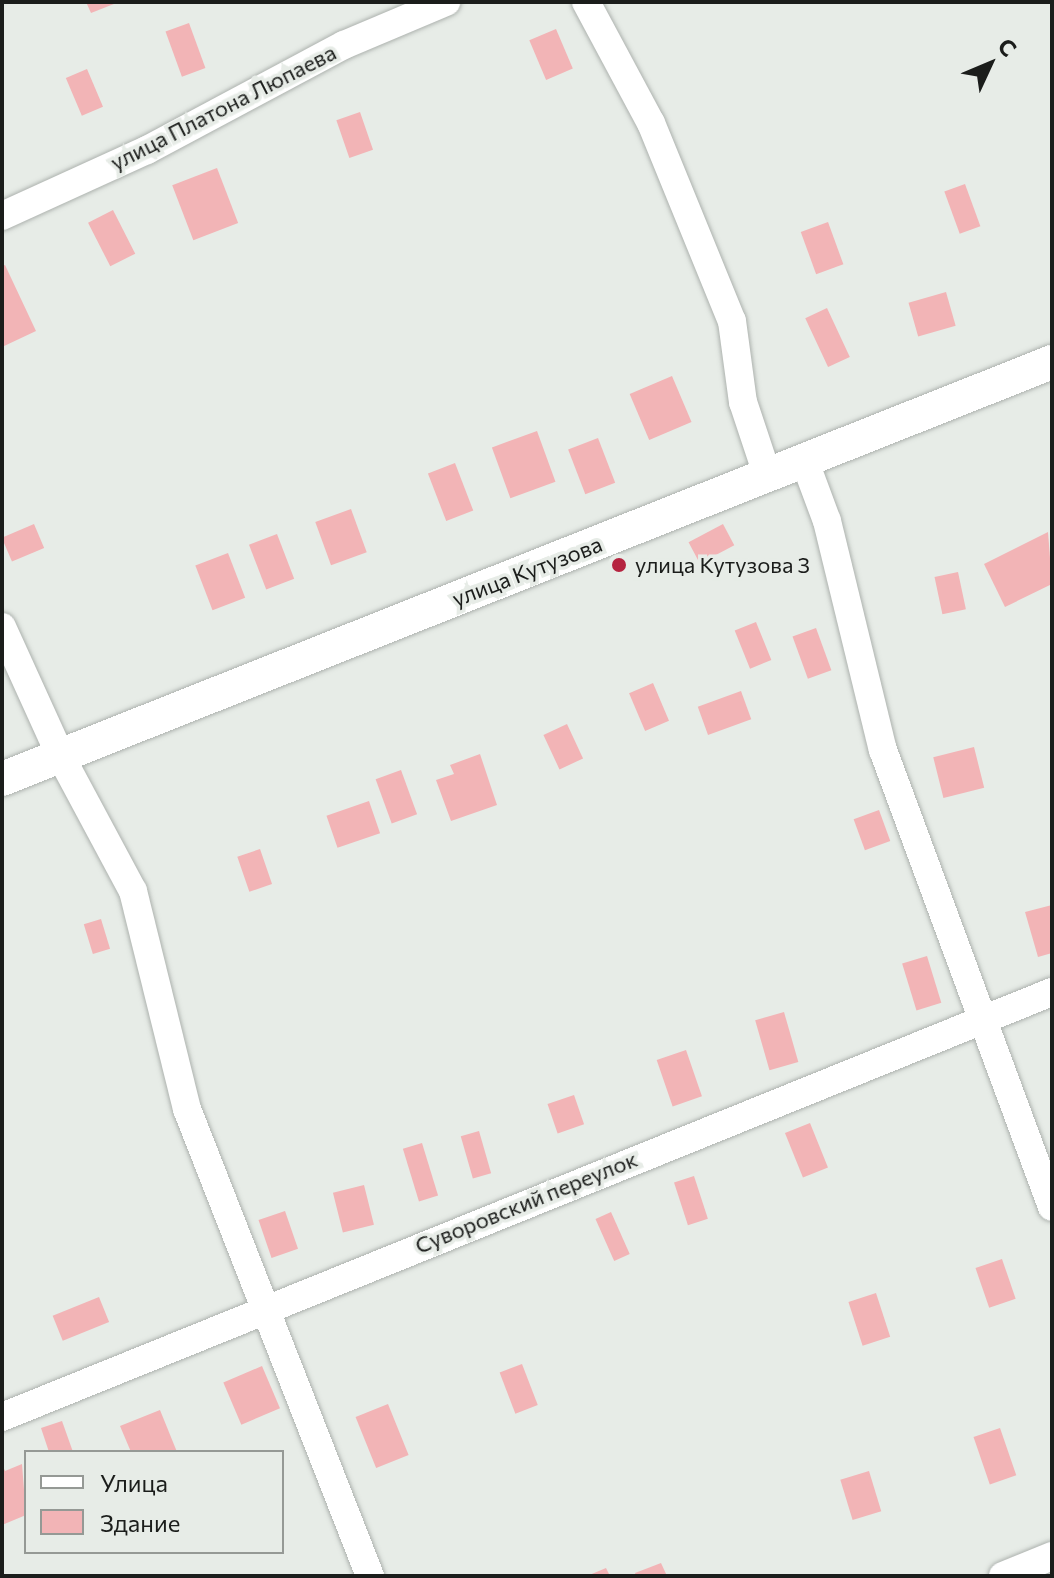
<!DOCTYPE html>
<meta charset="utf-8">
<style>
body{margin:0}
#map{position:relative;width:1054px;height:1578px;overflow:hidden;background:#e7ece7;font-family:Commissioner,sans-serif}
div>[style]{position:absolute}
.building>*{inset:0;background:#f2b4b6;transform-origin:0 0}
.roads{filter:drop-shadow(0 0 2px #adb2ae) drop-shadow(0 0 2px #adb2ae)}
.minor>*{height:28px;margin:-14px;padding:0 14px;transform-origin:14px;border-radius:14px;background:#fff}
.tertiary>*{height:34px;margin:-17px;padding:0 17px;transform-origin:17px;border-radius:17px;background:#fff}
.dots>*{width:22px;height:22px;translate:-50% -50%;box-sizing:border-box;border:4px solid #e7ece7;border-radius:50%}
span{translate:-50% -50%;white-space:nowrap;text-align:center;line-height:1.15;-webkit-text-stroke:7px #e7ece7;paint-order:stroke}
.street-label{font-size:22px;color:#1b1d1b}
.poi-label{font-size:22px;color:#1b1d1b}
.left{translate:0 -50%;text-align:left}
.frame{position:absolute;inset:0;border:4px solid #1b1d1b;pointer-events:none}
.legend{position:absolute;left:24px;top:1450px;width:260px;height:104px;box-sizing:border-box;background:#e7ece7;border:2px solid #959995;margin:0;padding:10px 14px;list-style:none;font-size:24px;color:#1b1d1b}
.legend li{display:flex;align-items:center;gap:16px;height:40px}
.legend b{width:40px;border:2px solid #959995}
.north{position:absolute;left:950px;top:24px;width:80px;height:80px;-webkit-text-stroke:6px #e7ece7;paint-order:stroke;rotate:46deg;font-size:22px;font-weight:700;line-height:32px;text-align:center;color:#1b1d1b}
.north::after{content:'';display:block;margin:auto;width:28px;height:36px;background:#1b1d1b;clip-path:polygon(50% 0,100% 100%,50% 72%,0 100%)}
</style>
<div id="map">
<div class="building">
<div style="clip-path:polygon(86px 2px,119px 2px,91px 13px)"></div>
<div style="left:189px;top:23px;width:48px;height:25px;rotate:70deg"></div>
<div style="left:556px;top:29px;width:43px;height:29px;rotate:67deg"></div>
<div style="left:87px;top:69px;width:41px;height:23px;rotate:67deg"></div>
<div style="left:360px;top:112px;width:40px;height:25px;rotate:71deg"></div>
<div style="left:217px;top:168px;width:59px;height:48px;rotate:69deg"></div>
<div style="left:965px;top:184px;width:45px;height:22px;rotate:70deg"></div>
<div style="left:113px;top:210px;width:49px;height:28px;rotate:63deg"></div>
<div style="left:828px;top:222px;width:45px;height:29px;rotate:70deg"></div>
<div style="clip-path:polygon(5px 265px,36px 331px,2px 347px,2px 266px)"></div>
<div style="left:946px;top:292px;width:35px;height:39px;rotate:74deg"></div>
<div style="left:827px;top:308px;width:54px;height:24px;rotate:65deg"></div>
<div style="left:672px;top:376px;width:50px;height:46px;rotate:67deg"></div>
<div style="left:537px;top:431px;width:54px;height:48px;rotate:70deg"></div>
<div style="left:598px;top:438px;width:48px;height:32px;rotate:69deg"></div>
<div style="left:455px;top:463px;width:51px;height:29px;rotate:69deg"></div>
<div style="left:351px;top:509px;width:46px;height:38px;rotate:70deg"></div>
<div style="left:34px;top:524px;width:26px;height:35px;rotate:67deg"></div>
<div style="left:723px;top:524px;width:24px;height:39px;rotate:62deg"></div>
<div style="clip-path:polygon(1048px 532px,1052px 584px,1005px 607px,984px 564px)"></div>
<div style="left:277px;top:534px;width:48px;height:30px;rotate:69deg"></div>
<div style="left:228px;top:553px;width:48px;height:35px;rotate:69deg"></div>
<div style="left:958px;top:572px;width:38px;height:24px;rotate:78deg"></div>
<div style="left:756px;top:622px;width:41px;height:23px;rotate:68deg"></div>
<div style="left:816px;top:628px;width:45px;height:25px;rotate:70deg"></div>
<div style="left:653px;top:683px;width:41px;height:26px;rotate:67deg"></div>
<div style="left:741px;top:691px;width:30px;height:46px;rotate:70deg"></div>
<div style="left:567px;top:724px;width:38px;height:26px;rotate:65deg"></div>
<div style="left:974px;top:747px;width:42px;height:42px;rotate:76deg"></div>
<div style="clip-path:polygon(480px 754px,497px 805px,451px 821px,436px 780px,454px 774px,450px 765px)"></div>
<div style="left:401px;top:770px;width:47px;height:27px;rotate:70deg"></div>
<div style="left:369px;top:801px;width:34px;height:45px;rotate:71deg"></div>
<div style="left:879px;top:810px;width:33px;height:27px;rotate:70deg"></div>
<div style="left:260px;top:849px;width:37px;height:24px;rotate:71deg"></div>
<div style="clip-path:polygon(1052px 905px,1052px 953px,1038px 957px,1025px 912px)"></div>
<div style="left:101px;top:919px;width:31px;height:18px;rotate:73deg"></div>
<div style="left:927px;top:956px;width:49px;height:26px;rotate:73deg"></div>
<div style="left:784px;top:1012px;width:52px;height:30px;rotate:74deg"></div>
<div style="left:686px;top:1050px;width:49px;height:31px;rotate:71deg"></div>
<div style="left:574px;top:1095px;width:31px;height:28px;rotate:71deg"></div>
<div style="left:810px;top:1123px;width:48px;height:27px;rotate:68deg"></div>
<div style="left:479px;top:1131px;width:44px;height:19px;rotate:74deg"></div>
<div style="left:422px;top:1143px;width:55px;height:20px;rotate:73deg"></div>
<div style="left:694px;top:1176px;width:45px;height:21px;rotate:72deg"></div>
<div style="left:364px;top:1185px;width:41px;height:32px;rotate:76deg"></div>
<div style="left:285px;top:1211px;width:40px;height:28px;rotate:71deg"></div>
<div style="left:611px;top:1212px;width:46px;height:17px;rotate:66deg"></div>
<div style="left:1002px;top:1259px;width:42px;height:28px;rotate:71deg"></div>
<div style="left:876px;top:1293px;width:46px;height:29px;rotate:72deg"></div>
<div style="left:99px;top:1297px;width:27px;height:50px;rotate:68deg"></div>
<div style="left:522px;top:1364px;width:44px;height:24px;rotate:69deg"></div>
<div style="left:262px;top:1366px;width:46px;height:42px;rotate:67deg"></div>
<div style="left:388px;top:1404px;width:55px;height:35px;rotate:68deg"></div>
<div style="clip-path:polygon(160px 1410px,177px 1452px,131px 1452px,120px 1426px)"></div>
<div style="clip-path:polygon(62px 1421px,73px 1452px,49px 1452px,41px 1428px)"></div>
<div style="left:1000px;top:1428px;width:50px;height:28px;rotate:71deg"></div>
<div style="clip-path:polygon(2px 1464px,5px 1471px,22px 1464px,26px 1515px,2px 1525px)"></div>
<div style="left:869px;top:1471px;width:42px;height:30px;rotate:73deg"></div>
<div style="clip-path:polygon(661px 1563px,667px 1576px,636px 1576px,635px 1573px)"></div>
<div style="clip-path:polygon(606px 1568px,610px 1576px,587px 1576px)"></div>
</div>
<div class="roads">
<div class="minor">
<div style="left:586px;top:2px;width:137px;rotate:61.8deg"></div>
<div style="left:651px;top:123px;width:214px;rotate:67.8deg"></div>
<div style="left:732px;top:321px;width:82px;rotate:82.3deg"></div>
<div style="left:743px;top:402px;width:79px;rotate:71.6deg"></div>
<div style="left:2px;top:216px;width:159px;rotate:-24.5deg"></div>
<div style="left:147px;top:150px;width:223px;rotate:-28.1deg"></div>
<div style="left:344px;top:45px;width:111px;rotate:-22.9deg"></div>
<div style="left:805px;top:462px;width:63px;rotate:69.6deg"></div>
<div style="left:827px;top:521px;width:236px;rotate:76.3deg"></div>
<div style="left:883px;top:750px;width:487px;rotate:69.7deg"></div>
<div style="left:2px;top:627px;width:141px;rotate:65.6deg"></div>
<div style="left:60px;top:755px;width:154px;rotate:61.8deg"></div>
<div style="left:133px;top:891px;width:225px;rotate:76.1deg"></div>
<div style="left:187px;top:1109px;width:502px;rotate:68.6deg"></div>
<div style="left:2px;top:1417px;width:1133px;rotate:-22.04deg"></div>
<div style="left:1003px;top:1576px;width:53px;rotate:-22.2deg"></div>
</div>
<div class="tertiary">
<div style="left:2px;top:779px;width:1130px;rotate:-21.66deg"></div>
</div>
</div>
<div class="dots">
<div style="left:619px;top:565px;background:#b5233f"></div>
</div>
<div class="street-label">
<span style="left:223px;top:107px;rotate:-27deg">улица Платона Люпаева</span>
<span style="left:527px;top:571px;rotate:-21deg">улица Кутузова</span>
<span style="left:526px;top:1202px;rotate:-22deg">Суворовский переулок</span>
</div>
<div class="poi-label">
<span class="left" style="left:635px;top:565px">улица Кутузова 3</span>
</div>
<div class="frame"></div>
<ul class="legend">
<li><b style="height:10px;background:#fff"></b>Улица</li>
<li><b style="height:22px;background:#f2b4b6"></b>Здание</li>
</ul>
<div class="north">С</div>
</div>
